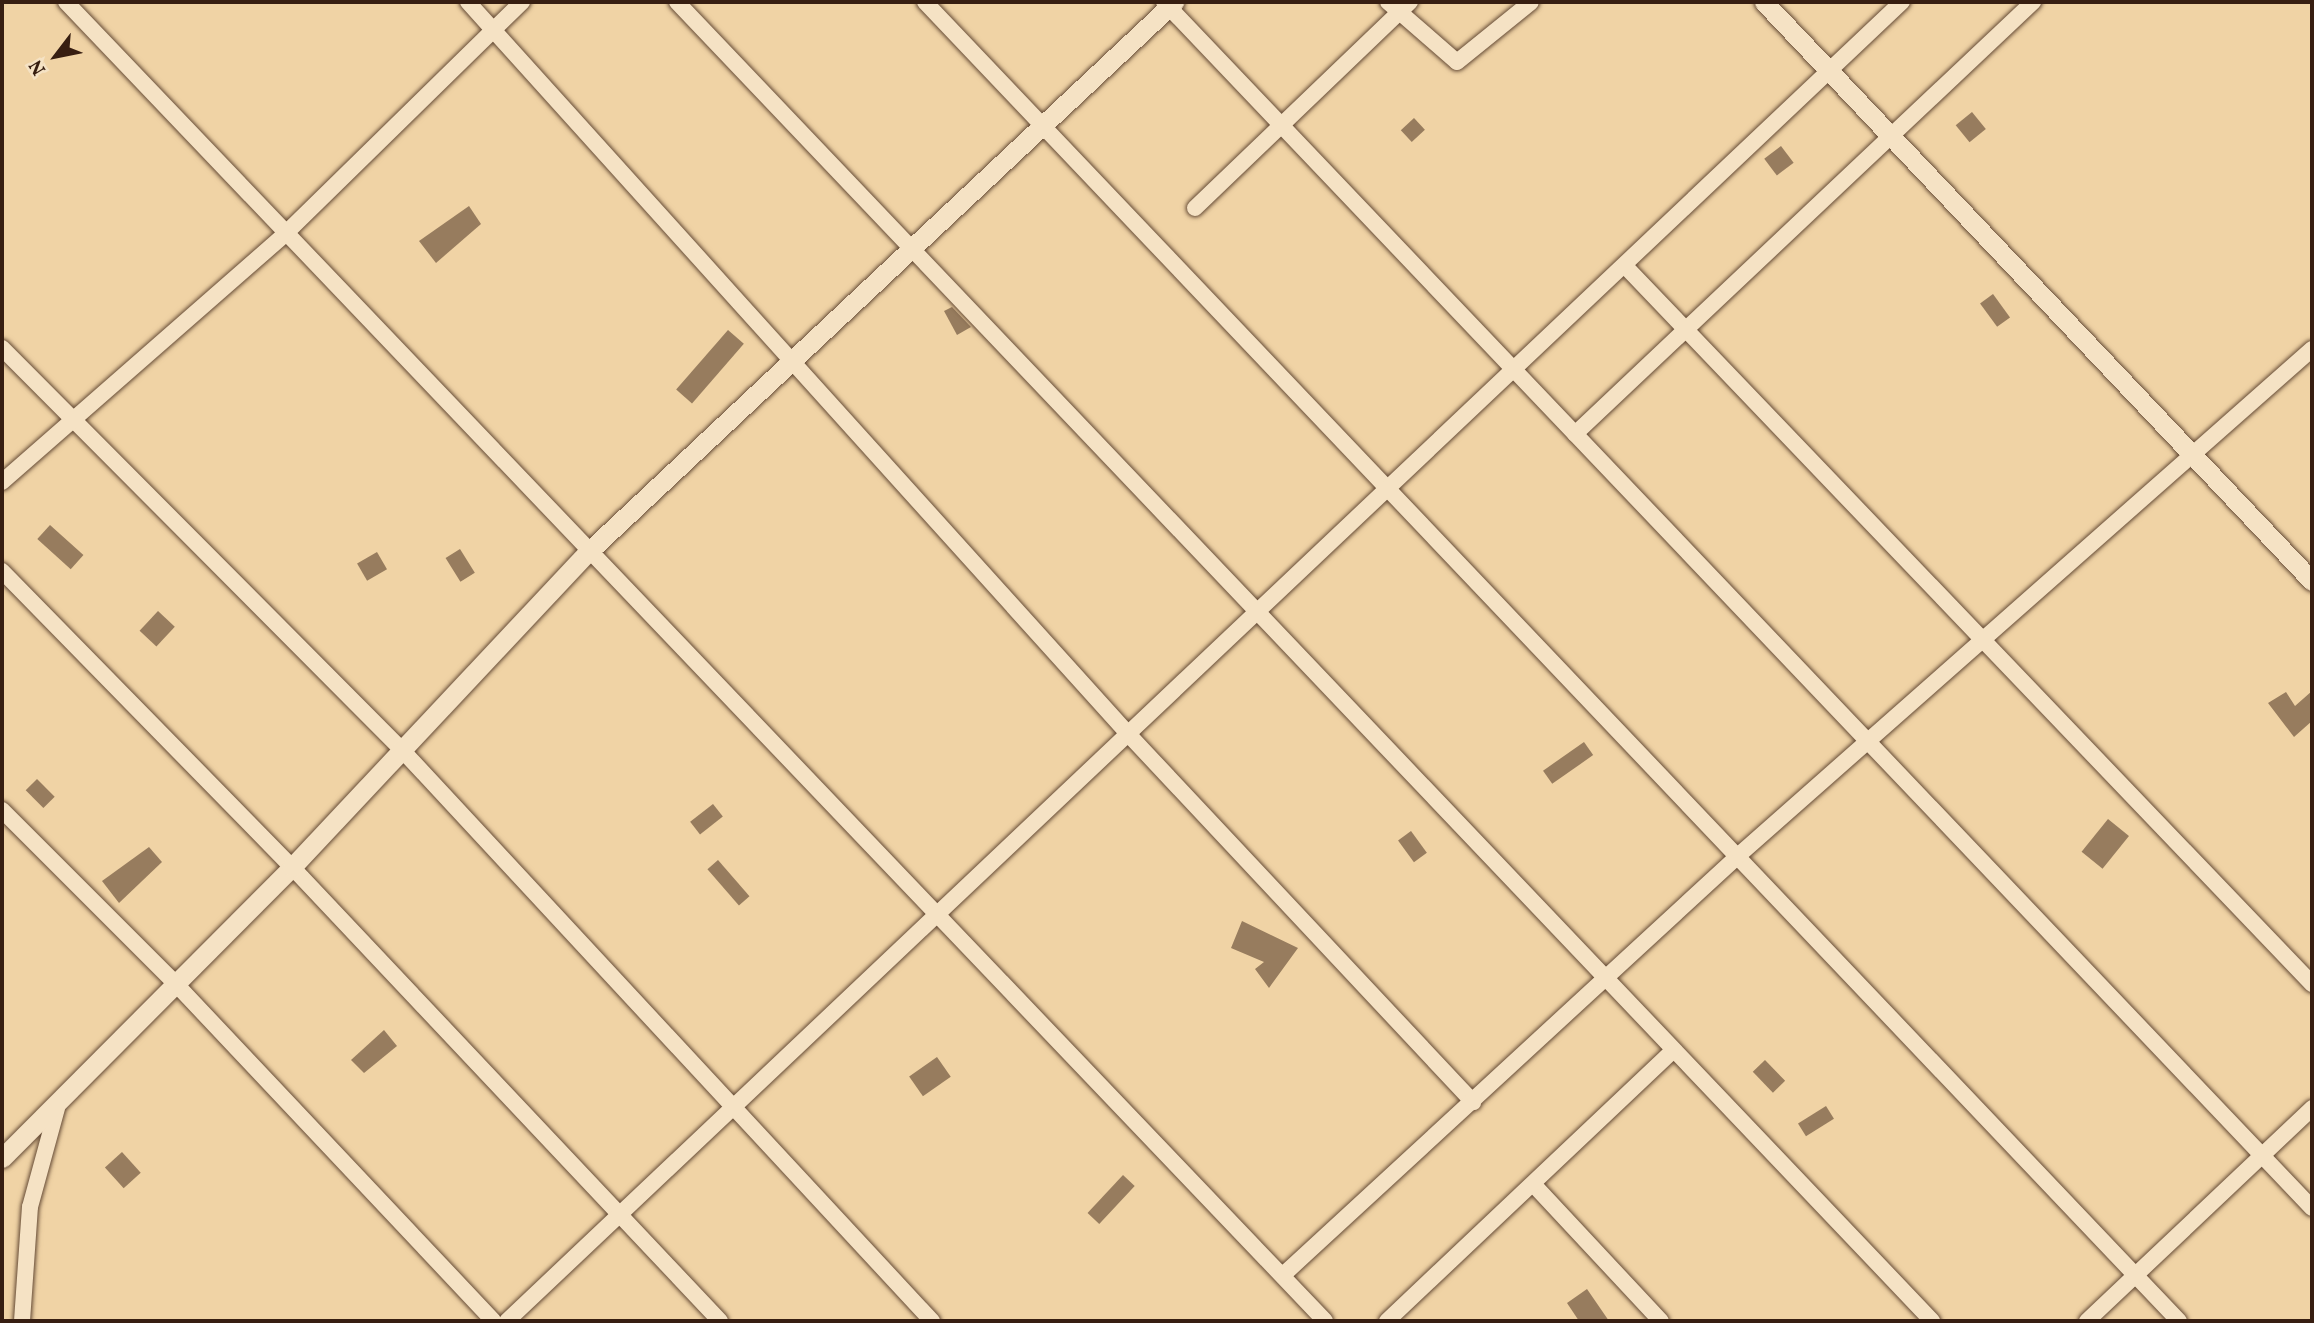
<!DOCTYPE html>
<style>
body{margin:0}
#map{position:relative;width:2314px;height:1323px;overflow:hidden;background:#f0d3a5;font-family:Vollkorn,serif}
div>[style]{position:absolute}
.building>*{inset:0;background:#977c5e;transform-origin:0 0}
.roads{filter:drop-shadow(0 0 2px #654b36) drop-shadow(0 0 2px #654b36)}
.minor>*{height:16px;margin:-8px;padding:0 8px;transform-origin:8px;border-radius:8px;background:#f5e2c4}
.tertiary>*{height:19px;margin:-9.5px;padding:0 9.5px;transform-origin:9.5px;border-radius:9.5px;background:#f5e2c4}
span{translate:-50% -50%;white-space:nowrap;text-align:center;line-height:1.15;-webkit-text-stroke:5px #f5e2c4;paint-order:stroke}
.frame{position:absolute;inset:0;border:4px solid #371e11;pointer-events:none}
.north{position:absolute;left:21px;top:21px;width:70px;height:70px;-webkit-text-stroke:5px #f5e2c4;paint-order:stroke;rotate:238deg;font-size:19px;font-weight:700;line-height:28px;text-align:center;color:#371e11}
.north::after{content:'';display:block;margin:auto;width:24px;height:32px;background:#371e11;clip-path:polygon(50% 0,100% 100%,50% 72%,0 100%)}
</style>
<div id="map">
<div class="building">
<div style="left:1972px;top:112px;width:22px;height:21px;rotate:51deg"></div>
<div style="left:1414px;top:118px;width:16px;height:18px;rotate:47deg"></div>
<div style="left:1781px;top:146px;width:21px;height:21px;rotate:53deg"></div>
<div style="clip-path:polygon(469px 206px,481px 224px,436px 263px,419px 241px)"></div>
<div style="left:1993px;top:294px;width:29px;height:16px;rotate:54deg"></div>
<div style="clip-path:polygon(952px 307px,971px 327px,957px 335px,944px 311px)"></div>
<div style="left:728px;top:330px;width:21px;height:79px;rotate:41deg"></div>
<div style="left:50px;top:525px;width:45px;height:19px;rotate:42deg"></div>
<div style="left:460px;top:549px;width:28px;height:17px;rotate:58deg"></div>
<div style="left:377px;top:552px;width:20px;height:23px;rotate:60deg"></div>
<div style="left:158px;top:611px;width:23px;height:27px;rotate:43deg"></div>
<div style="clip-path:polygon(2312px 691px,2312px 721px,2294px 737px,2268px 703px,2286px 692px,2295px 706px)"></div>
<div style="left:1584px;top:742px;width:16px;height:50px;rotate:55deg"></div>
<div style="left:37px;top:779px;width:25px;height:16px;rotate:45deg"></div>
<div style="left:713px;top:804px;width:16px;height:29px;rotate:52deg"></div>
<div style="left:2108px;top:819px;width:27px;height:42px;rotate:39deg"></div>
<div style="left:1411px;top:831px;width:27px;height:16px;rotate:54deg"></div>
<div style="clip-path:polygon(149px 847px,162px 862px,119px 903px,102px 881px)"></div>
<div style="left:718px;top:860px;width:48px;height:14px;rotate:49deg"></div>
<div style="clip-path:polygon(1242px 921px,1298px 948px,1269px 988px,1255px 969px,1264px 962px,1231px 948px)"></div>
<div style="clip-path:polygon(384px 1030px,397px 1046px,364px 1073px,351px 1060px)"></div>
<div style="left:937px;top:1057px;width:24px;height:34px;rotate:55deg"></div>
<div style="left:1765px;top:1060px;width:29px;height:17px;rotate:46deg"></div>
<div style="left:1826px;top:1106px;width:15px;height:33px;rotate:58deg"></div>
<div style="left:122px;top:1152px;width:28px;height:23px;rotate:48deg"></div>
<div style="left:1123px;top:1175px;width:16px;height:52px;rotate:43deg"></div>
<div style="clip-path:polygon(1587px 1289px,1609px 1321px,1579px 1321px,1567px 1303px)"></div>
</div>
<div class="roads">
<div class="minor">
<div style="left:66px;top:2px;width:1823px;rotate:46.33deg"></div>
<div style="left:468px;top:2px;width:988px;rotate:47.95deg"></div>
<div style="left:1130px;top:736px;width:502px;rotate:46.86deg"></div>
<div style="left:677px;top:2px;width:1821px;rotate:46.42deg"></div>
<div style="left:925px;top:2px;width:1820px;rotate:46.45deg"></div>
<div style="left:1164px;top:2px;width:1665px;rotate:46.41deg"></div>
<div style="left:1388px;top:2px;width:91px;rotate:41deg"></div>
<div style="left:1457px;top:62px;width:95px;rotate:-39deg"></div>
<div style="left:1195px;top:208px;width:298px;rotate:-43.8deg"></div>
<div style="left:1625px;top:266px;width:994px;rotate:46.26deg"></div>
<div style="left:2px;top:348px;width:569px;rotate:45.14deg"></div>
<div style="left:403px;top:751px;width:778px;rotate:47.14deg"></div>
<div style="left:1575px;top:434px;width:630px;rotate:-43.33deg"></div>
<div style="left:2px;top:482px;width:376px;rotate:-41.2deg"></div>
<div style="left:285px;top:234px;width:332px;rotate:-44.4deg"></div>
<div style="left:2px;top:571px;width:414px;rotate:45.6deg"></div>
<div style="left:292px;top:867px;width:624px;rotate:46.69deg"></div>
<div style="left:2px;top:810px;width:245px;rotate:45deg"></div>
<div style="left:175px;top:983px;width:464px;rotate:46.7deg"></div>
<div style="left:1534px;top:1185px;width:186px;rotate:47deg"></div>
<div style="left:1283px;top:1275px;width:621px;rotate:-42.65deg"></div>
<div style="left:1740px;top:854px;width:763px;rotate:-41.44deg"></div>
<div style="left:22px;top:1321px;width:114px;rotate:-86deg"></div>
<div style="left:30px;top:1207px;width:103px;rotate:-74.7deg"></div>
<div style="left:507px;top:1321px;width:1920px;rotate:-43.4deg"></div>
<div style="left:1387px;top:1321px;width:393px;rotate:-43.4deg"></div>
<div style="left:2087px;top:1321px;width:310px;rotate:-43.4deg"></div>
</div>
<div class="tertiary">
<div style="left:1764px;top:2px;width:797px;rotate:46.58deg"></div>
<div style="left:2px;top:1158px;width:411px;rotate:-45.1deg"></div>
<div style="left:292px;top:867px;width:429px;rotate:-46.8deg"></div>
<div style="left:586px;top:554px;width:807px;rotate:-43.19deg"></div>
</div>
</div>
<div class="frame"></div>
<div class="north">N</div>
</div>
